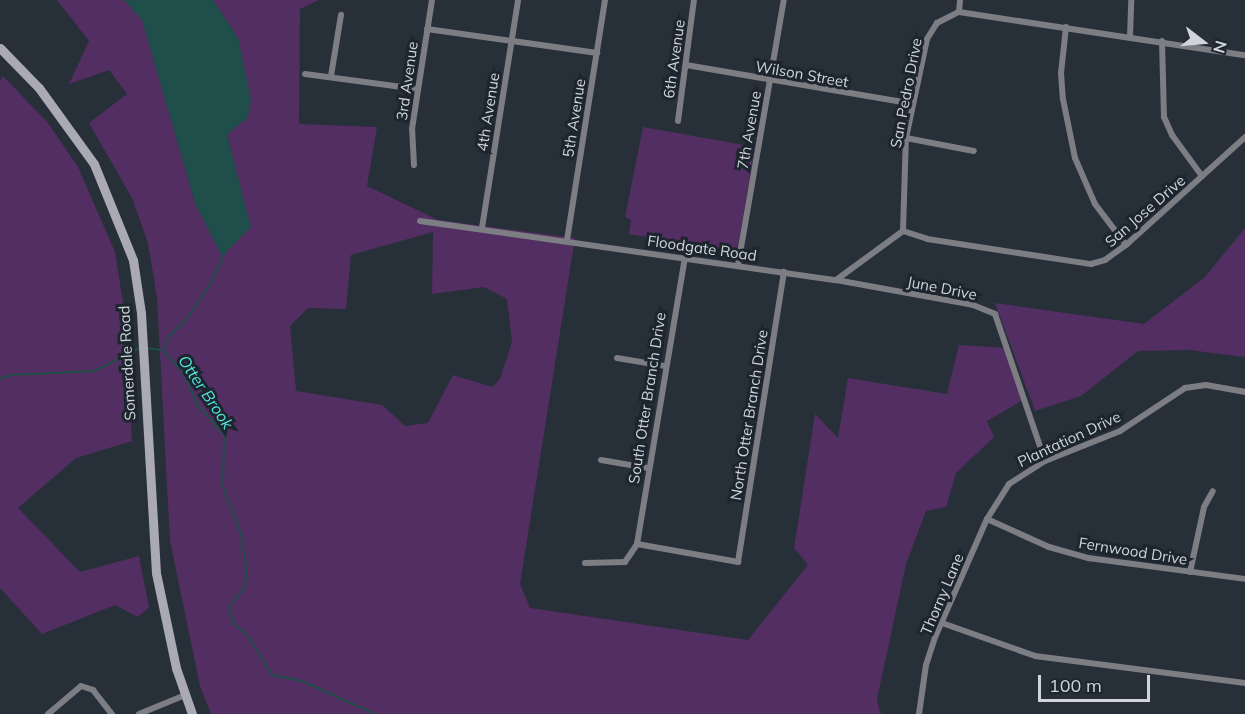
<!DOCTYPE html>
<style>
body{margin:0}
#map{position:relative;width:1245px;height:714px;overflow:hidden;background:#272f39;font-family:Mulish,sans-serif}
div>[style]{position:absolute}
.green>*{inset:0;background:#532e62}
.water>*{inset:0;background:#204e4a}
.stream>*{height:2px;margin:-1px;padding:0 1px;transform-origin:1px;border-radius:1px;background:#204e4a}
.minor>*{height:6px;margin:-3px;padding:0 3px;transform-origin:3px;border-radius:3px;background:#7d7d84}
.secondary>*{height:9px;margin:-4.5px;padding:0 4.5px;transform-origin:4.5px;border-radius:4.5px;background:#aaaab4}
span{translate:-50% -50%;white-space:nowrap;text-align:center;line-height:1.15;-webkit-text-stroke:6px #1d262f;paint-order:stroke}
.street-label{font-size:15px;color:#d0d5db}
.water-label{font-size:16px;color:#51e6db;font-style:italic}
.north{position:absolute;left:1173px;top:12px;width:60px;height:60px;-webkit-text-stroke:4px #1d262f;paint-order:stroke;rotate:106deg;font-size:16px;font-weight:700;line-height:24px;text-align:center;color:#d0d5db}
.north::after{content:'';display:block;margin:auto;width:21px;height:27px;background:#d0d5db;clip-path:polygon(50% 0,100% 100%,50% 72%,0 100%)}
.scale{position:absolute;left:1038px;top:675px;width:112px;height:27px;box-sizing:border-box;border:3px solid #d0d5db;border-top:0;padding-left:8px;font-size:18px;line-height:21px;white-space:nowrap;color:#d0d5db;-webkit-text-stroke:4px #1d262f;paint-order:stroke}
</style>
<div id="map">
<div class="green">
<div style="clip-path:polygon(evenodd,57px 0,124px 0,142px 19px,195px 203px,222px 256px,250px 227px,227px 134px,248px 117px,238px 38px,213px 0,319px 0,300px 9px,299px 124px,377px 127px,367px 186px,438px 220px,575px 238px,520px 584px,530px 608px,748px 640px,808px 565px,794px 548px,815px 414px,838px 438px,848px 378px,947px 394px,959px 345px,1007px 348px,1023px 400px,987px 421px,994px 437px,956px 473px,946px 507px,926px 511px,906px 564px,877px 699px,880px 713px,886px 714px,211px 714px,200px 686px,170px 541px,157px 298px,148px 243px,132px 198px,89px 123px,127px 94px,109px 70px,69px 84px,89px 41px,57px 0,433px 232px,432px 294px,484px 287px,507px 299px,512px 342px,500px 379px,492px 387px,453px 375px,428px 423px,405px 426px,382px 405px,296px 391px,290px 326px,308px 308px,346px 309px,351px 255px,433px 232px)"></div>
<div style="clip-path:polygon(3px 76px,48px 123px,78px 167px,115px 252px,123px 302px,132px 441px,76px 458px,18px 508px,80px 572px,139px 556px,149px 607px,138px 617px,115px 605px,42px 634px,0 588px,0 81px)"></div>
<div style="clip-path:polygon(643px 127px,755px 147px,736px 257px,686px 251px,682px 243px,629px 234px,631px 220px,625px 217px)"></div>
<div style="clip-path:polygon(1245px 228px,1245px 357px,1189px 350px,1138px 351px,1081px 396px,1035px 411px,995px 303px,1144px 324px,1205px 277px)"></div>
</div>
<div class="water">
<div style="clip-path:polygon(124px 0,213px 0,238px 38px,251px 99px,248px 117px,227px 135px,251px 227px,222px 256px,195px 203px,142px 20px)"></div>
</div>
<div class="stream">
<div style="left:145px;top:348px;width:18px;rotate:6deg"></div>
<div style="left:163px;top:350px;width:32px;rotate:49deg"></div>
<div style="left:184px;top:374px;width:33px;rotate:67deg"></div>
<div style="left:197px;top:404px;width:41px;rotate:48.9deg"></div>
<div style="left:224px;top:435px;width:52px;rotate:91.1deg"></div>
<div style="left:223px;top:487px;width:50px;rotate:69deg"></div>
<div style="left:241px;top:534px;width:40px;rotate:81.5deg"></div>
<div style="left:247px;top:574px;width:16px;rotate:105deg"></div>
<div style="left:243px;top:589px;width:24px;rotate:126deg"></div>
<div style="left:229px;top:608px;width:16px;rotate:75deg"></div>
<div style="left:233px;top:623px;width:18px;rotate:41deg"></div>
<div style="left:247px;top:635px;width:47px;rotate:58deg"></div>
<div style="left:272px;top:675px;width:31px;rotate:11deg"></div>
<div style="left:302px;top:681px;width:80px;rotate:24.3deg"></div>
<div style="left:163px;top:350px;width:14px;rotate:-69deg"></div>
<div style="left:168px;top:337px;width:22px;rotate:-43deg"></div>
<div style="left:184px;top:322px;width:42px;rotate:-54.8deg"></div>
<div style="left:208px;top:288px;width:39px;rotate:-64deg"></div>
<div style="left:0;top:379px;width:12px;rotate:-20deg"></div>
<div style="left:11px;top:375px;width:84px;rotate:-2.7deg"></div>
<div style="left:95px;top:371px;width:50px;rotate:-27.6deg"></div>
</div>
<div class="minor">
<div style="left:959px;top:12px;width:289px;rotate:8.6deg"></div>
<div style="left:959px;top:12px;width:12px;rotate:-85deg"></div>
<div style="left:1066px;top:27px;width:46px;rotate:96.2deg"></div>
<div style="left:1061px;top:73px;width:26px;rotate:86deg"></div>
<div style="left:1063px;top:99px;width:60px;rotate:78.5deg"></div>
<div style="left:1075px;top:158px;width:50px;rotate:66.5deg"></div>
<div style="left:1095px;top:204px;width:51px;rotate:52.9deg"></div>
<div style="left:427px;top:29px;width:172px;rotate:8deg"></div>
<div style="left:1130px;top:37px;width:37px;rotate:-88deg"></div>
<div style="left:1162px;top:41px;width:76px;rotate:88.5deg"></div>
<div style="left:1164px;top:117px;width:20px;rotate:66deg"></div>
<div style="left:1172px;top:135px;width:51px;rotate:53.8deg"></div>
<div style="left:686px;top:65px;width:230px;rotate:9.7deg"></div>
<div style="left:305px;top:74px;width:113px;rotate:7.6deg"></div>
<div style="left:331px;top:76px;width:62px;rotate:-80.7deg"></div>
<div style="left:678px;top:121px;width:122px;rotate:-82.5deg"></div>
<div style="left:906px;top:138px;width:69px;rotate:10.8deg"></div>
<div style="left:414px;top:165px;width:36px;rotate:-93deg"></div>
<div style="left:412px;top:129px;width:131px;rotate:-81.2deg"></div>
<div style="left:420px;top:221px;width:420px;rotate:8.1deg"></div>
<div style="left:836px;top:280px;width:83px;rotate:-36.2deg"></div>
<div style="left:482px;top:228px;width:231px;rotate:-81deg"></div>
<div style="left:903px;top:231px;width:25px;rotate:18deg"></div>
<div style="left:927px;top:239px;width:166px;rotate:8.7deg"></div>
<div style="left:1091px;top:264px;width:15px;rotate:-16deg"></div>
<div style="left:1105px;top:260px;width:26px;rotate:-36deg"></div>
<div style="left:1126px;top:245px;width:161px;rotate:-42.2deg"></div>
<div style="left:903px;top:231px;width:93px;rotate:-88.2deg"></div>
<div style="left:906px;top:138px;width:101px;rotate:-78deg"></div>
<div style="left:927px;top:39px;width:19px;rotate:-58deg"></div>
<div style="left:937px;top:23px;width:25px;rotate:-27deg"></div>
<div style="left:567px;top:240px;width:243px;rotate:-81deg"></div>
<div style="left:738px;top:265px;width:269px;rotate:-80.2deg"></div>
<div style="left:836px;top:280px;width:139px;rotate:10.3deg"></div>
<div style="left:973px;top:305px;width:24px;rotate:22deg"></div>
<div style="left:995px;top:314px;width:155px;rotate:71.2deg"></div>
<div style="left:617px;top:358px;width:49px;rotate:9.5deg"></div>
<div style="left:601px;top:460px;width:48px;rotate:9.7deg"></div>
<div style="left:987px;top:519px;width:68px;rotate:24.3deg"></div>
<div style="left:1049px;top:547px;width:41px;rotate:15.8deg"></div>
<div style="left:1088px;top:558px;width:158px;rotate:7.6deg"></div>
<div style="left:637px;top:544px;width:103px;rotate:10.1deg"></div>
<div style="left:738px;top:562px;width:294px;rotate:-81deg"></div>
<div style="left:585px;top:563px;width:40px;rotate:-1.4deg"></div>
<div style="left:625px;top:562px;width:22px;rotate:-56deg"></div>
<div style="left:637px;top:544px;width:291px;rotate:-80.5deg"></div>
<div style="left:1190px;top:572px;width:66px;rotate:-77.8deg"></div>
<div style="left:1204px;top:507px;width:18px;rotate:-61deg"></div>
<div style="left:942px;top:623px;width:99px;rotate:19.5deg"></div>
<div style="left:1035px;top:656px;width:212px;rotate:7.3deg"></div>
<div style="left:48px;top:714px;width:43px;rotate:-40.3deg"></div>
<div style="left:81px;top:686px;width:13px;rotate:18deg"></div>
<div style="left:93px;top:690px;width:31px;rotate:52deg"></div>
<div style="left:139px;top:714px;width:50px;rotate:-22.4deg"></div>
<div style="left:919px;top:714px;width:49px;rotate:-81.9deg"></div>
<div style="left:926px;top:665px;width:32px;rotate:-72deg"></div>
<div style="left:936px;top:635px;width:127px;rotate:-66.3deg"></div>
<div style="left:987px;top:519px;width:41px;rotate:-57.8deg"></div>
<div style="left:1009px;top:484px;width:43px;rotate:-32.6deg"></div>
<div style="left:1045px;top:461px;width:81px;rotate:-21.8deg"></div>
<div style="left:1120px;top:431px;width:78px;rotate:-33.5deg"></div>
<div style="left:1185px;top:388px;width:21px;rotate:-8deg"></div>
<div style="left:1206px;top:385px;width:40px;rotate:10deg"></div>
</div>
<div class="secondary">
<div style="left:0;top:48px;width:56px;rotate:45.7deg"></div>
<div style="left:39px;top:88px;width:94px;rotate:54.1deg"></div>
<div style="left:94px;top:164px;width:104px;rotate:67.9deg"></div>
<div style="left:133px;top:260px;width:54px;rotate:81.4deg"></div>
<div style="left:141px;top:313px;width:260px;rotate:86.7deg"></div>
<div style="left:156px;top:573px;width:97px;rotate:78.1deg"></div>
<div style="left:176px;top:668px;width:49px;rotate:70.8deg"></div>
</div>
<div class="street-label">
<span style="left:674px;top:59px;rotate:-82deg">6th Avenue</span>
<span style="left:802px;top:74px;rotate:10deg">Wilson Street</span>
<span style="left:407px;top:81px;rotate:-82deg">3rd Avenue</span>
<span style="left:906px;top:93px;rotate:-79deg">San Pedro Drive</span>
<span style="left:488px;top:112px;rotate:-81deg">4th Avenue</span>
<span style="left:574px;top:118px;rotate:-81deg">5th Avenue</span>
<span style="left:749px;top:130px;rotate:-80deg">7th Avenue</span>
<span style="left:1145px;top:211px;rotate:-41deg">San Jose Drive</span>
<span style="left:702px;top:248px;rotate:8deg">Floodgate Road</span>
<span style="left:942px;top:288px;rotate:11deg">June Drive</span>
<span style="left:127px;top:363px;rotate:-93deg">Somerdale Road</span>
<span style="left:647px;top:398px;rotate:-81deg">South Otter Branch Drive</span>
<span style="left:749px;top:415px;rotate:-81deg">North Otter Branch Drive</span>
<span style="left:1069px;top:439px;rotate:-25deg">Plantation Drive</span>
<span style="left:1133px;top:551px;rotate:9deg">Fernwood Drive</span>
<span style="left:942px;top:594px;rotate:-67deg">Thorny Lane</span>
</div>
<div class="water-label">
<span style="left:206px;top:392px;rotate:56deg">Otter Brook</span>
</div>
<div class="north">N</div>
<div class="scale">100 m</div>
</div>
